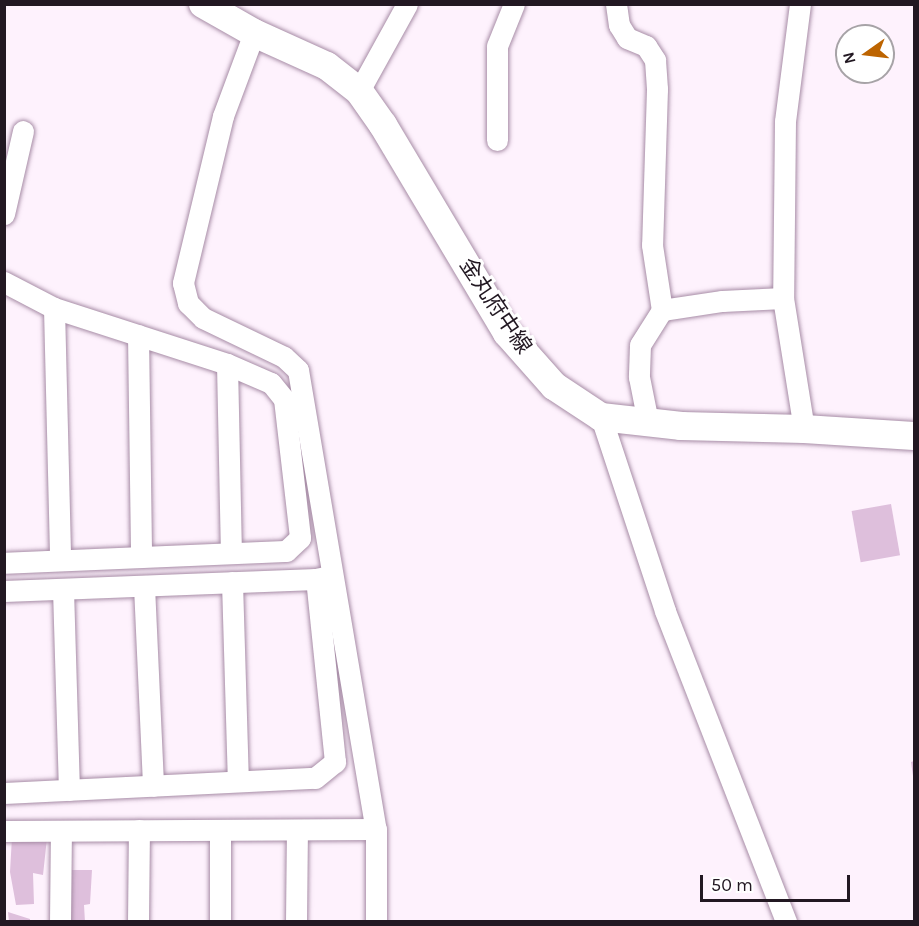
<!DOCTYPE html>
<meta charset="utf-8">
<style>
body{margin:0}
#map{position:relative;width:919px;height:926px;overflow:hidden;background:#fef2fd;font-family:Karla,"Noto Sans JP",sans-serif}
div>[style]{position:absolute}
.building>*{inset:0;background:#debfdc;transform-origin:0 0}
.roads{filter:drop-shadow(0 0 2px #a78ca6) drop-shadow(0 0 2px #a78ca6)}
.minor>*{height:21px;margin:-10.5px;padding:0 10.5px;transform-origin:10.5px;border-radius:10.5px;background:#fff}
.secondary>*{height:28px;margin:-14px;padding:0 14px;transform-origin:14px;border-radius:14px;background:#fff}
span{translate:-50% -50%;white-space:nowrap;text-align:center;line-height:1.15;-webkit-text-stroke:6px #fff;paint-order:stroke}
.street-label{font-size:22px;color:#221822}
.frame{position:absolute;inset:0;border:6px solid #221822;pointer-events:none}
.north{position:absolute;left:835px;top:24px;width:60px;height:60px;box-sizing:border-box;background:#fff;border:2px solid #a7a3a7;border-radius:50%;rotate:256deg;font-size:16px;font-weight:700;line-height:24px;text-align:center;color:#221822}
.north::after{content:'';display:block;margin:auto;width:21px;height:27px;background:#bd6401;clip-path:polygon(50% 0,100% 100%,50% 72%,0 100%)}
.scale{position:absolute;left:700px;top:875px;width:150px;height:27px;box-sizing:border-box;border:3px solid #221822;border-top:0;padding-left:8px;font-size:18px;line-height:21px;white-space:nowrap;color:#221822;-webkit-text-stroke:4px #fff;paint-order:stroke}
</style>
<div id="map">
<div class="building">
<div style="left:891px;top:504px;width:52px;height:40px;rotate:80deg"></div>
<div style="clip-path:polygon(914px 761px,914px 776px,913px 776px,911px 762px)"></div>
<div style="clip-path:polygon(12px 837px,47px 838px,43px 875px,33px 873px,34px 904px,16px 905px,10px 872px)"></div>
<div style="clip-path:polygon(69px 870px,92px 870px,90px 904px,84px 905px,85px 922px,65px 922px)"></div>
<div style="clip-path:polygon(8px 912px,30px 919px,30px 922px,9px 922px)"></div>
</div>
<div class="roads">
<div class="minor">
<div style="left:616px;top:4px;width:21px;rotate:82deg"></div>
<div style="left:619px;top:25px;width:15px;rotate:58deg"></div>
<div style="left:627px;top:38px;width:21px;rotate:23deg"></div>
<div style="left:646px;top:46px;width:17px;rotate:57deg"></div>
<div style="left:655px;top:60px;width:29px;rotate:86deg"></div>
<div style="left:657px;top:89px;width:156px;rotate:91.8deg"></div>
<div style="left:652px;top:245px;width:66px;rotate:81.3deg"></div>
<div style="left:662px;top:310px;width:41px;rotate:122.2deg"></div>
<div style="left:640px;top:345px;width:32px;rotate:92deg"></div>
<div style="left:639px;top:377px;width:46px;rotate:78.7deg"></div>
<div style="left:800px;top:4px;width:118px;rotate:97.3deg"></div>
<div style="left:785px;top:121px;width:177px;rotate:90.6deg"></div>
<div style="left:783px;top:298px;width:133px;rotate:80.9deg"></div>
<div style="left:254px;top:33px;width:89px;rotate:110.5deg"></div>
<div style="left:223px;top:116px;width:172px;rotate:103.5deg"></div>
<div style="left:183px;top:283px;width:21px;rotate:76deg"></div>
<div style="left:188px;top:303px;width:21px;rotate:45deg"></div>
<div style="left:203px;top:318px;width:90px;rotate:25.7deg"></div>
<div style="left:284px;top:357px;width:19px;rotate:43deg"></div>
<div style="left:298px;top:370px;width:466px;rotate:80.4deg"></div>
<div style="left:376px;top:829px;width:93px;rotate:90deg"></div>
<div style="left:359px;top:91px;width:99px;rotate:-61.1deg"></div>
<div style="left:497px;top:140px;width:94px;rotate:-90deg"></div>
<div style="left:497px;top:46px;width:45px;rotate:-68deg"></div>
<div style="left:4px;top:214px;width:85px;rotate:-77.1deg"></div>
<div style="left:4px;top:282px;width:56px;rotate:27.5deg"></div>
<div style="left:54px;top:308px;width:182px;rotate:17.9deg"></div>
<div style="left:227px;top:364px;width:48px;rotate:23.4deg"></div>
<div style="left:271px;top:383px;width:21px;rotate:51deg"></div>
<div style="left:284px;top:399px;width:140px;rotate:83.4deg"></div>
<div style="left:300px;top:538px;width:19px;rotate:137deg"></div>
<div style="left:286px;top:551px;width:282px;rotate:177.6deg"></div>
<div style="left:54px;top:308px;width:252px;rotate:88.6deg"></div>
<div style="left:662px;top:310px;width:61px;rotate:-8.5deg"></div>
<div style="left:722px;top:301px;width:61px;rotate:-2.8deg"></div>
<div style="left:138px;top:335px;width:222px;rotate:89.2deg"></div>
<div style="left:227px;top:364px;width:189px;rotate:88.8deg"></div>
<div style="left:601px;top:417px;width:204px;rotate:71.7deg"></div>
<div style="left:665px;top:611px;width:334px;rotate:68.7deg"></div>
<div style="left:232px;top:582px;width:199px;rotate:88.3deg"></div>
<div style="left:144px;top:586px;width:200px;rotate:87.4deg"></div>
<div style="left:63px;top:589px;width:201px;rotate:88.3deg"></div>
<div style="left:4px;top:591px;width:312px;rotate:-2.2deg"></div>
<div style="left:316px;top:579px;width:14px;rotate:-12deg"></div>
<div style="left:4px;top:793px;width:311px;rotate:-2.8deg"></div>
<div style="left:315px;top:778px;width:26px;rotate:-39deg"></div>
<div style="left:335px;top:762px;width:184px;rotate:-95.9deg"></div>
<div style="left:4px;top:831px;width:372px;rotate:-0.3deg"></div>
<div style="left:60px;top:922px;width:91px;rotate:-89.4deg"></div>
<div style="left:138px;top:922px;width:92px;rotate:-89.4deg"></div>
<div style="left:220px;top:922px;width:92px;rotate:-90deg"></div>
<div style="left:296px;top:922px;width:92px;rotate:-89.4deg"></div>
</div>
<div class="secondary">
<div style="left:203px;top:4px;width:59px;rotate:29.6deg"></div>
<div style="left:254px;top:33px;width:80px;rotate:24.3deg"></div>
<div style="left:327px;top:66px;width:41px;rotate:38deg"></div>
<div style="left:359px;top:91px;width:42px;rotate:54.8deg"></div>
<div style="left:383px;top:125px;width:242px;rotate:59.2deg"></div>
<div style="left:507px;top:333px;width:71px;rotate:48.4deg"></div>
<div style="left:554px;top:386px;width:56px;rotate:33.4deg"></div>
<div style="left:601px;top:417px;width:81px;rotate:6.4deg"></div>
<div style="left:681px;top:426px;width:123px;rotate:1.4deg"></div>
<div style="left:804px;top:429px;width:110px;rotate:3.6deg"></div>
</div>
</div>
<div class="street-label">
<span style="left:495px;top:306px;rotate:56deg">金丸府中線</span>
</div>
<div class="frame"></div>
<div class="north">N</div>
<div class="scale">50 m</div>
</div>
